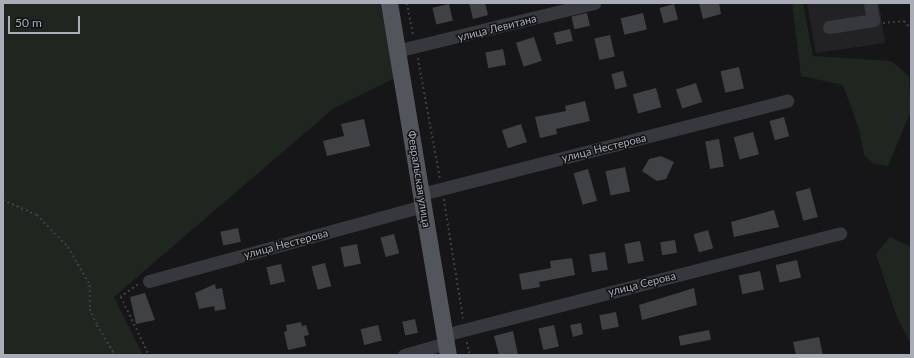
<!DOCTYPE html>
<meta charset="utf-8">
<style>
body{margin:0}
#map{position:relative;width:914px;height:358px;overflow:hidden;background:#161618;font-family:Lato,sans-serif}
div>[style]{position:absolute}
.built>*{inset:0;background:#222225}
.green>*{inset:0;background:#1e261f}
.building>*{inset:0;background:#404145;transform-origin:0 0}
.path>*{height:1.5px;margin-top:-0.75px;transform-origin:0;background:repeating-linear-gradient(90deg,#3d3f44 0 2px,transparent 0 5px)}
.minor>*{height:13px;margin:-6.5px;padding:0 6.5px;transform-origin:6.5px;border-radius:6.5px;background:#37383d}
.major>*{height:17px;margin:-8.5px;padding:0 8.5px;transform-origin:8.5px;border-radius:8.5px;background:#53555c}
span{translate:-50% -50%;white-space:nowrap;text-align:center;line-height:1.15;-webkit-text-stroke:3px #111113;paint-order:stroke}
.street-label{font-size:11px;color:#a8adb8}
.frame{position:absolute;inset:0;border:4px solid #a8adb8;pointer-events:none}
.scale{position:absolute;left:8px;top:16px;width:72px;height:18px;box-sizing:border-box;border:2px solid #a8adb8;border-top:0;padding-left:5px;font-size:12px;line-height:14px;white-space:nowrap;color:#a8adb8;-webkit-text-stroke:3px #111113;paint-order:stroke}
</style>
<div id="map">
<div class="built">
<div style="clip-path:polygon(807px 3px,879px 3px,885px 43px,816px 53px)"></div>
</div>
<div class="green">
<div style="clip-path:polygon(3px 3px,380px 3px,395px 78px,334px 108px,114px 297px,143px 355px,3px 355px)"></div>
<div style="clip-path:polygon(792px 3px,803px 3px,813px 56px,891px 61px,909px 76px,911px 111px,888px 166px,874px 164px,864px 155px,859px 129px,843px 85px,801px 76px)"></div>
<div style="clip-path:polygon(890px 237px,911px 247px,911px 345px,897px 317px,876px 254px)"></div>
</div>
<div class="building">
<div style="clip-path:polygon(469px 3px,485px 3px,488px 15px,473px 19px)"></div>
<div style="clip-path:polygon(699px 3px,719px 3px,721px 14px,703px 19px)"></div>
<div style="left:449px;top:4px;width:17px;height:17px;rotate:77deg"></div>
<div style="left:674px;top:4px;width:16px;height:15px;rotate:75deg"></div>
<div style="left:587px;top:13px;width:13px;height:16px;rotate:77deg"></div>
<div style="left:643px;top:13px;width:17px;height:23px;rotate:77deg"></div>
<div style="left:570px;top:29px;width:12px;height:17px;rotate:76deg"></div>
<div style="left:610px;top:35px;width:22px;height:16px;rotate:77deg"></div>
<div style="left:534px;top:37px;width:25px;height:19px;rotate:72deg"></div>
<div style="left:503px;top:49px;width:16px;height:18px;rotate:79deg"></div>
<div style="left:739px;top:67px;width:22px;height:19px;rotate:77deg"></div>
<div style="left:623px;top:71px;width:16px;height:12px;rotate:76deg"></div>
<div style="left:696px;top:83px;width:20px;height:21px;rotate:72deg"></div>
<div style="left:656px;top:88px;width:20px;height:24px;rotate:75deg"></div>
<div style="clip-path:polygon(585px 101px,590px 121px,556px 129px,557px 134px,540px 138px,535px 117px,566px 111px,565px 106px)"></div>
<div style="left:784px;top:117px;width:20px;height:15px;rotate:75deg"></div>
<div style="clip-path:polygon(364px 119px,370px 146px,327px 156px,323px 141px,344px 136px,341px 124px)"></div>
<div style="left:521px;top:124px;width:19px;height:20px;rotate:72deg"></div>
<div style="left:753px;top:132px;width:23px;height:20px;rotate:75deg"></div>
<div style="left:719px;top:139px;width:28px;height:14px;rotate:80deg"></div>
<div style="clip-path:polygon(661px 156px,674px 162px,666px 179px,657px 181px,642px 171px,649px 159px)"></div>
<div style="left:625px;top:167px;width:25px;height:20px;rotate:78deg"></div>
<div style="left:588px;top:169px;width:33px;height:15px;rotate:74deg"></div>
<div style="left:810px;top:188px;width:30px;height:15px;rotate:75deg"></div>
<div style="clip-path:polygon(774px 210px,779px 227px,734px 237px,731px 222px)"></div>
<div style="left:238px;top:228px;width:14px;height:18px;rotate:78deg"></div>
<div style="left:708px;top:230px;width:19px;height:15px;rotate:74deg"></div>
<div style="left:394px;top:234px;width:20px;height:14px;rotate:75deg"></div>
<div style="left:675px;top:240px;width:13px;height:15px;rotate:81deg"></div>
<div style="left:640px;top:241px;width:20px;height:16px;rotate:79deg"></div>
<div style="left:357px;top:244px;width:20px;height:17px;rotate:79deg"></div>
<div style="left:605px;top:252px;width:18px;height:16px;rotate:81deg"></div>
<div style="clip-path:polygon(572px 258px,575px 275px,539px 282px,540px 287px,522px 290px,519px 274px,551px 268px,550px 261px)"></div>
<div style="left:797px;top:260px;width:18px;height:22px;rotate:77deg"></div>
<div style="left:325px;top:263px;width:24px;height:14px;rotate:75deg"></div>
<div style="left:281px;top:264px;width:18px;height:15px;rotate:77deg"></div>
<div style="left:760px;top:271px;width:19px;height:22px;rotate:78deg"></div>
<div style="clip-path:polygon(215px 284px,216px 289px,222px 288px,226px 309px,215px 311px,214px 306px,199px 309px,195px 293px)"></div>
<div style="clip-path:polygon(694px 288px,697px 305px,642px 320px,639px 305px)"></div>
<div style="clip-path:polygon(145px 293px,155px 320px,136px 324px,130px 297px)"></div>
<div style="left:616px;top:312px;width:15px;height:17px;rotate:79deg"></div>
<div style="left:415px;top:319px;width:14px;height:13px;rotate:78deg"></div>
<div style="clip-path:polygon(301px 322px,302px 326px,306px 325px,309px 335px,304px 336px,306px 346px,288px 350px,284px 332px,287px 331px,286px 325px)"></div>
<div style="clip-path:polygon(581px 323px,583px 334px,573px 337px,570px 325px)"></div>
<div style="left:378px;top:325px;width:16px;height:18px;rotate:76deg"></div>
<div style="left:554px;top:325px;width:22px;height:16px;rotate:77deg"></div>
<div style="left:709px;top:330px;width:10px;height:31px;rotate:79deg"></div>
<div style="clip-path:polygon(513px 331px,518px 355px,499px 355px,494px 336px)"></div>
<div style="clip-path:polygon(819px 337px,823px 355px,796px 355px,793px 342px)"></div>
</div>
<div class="path">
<div style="left:407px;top:3px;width:32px;rotate:79deg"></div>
<div style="left:883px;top:23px;width:21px;rotate:-5deg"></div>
<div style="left:904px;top:21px;width:11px;rotate:49deg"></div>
<div style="left:418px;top:58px;width:122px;rotate:79.6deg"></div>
<div style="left:444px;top:199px;width:121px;rotate:80.9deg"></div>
<div style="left:3px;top:200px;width:37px;rotate:24deg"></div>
<div style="left:37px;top:215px;width:45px;rotate:45.9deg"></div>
<div style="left:68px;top:247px;width:44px;rotate:59.9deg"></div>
<div style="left:90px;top:285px;width:24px;rotate:90deg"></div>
<div style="left:90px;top:309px;width:17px;rotate:66deg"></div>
<div style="left:97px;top:325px;width:35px;rotate:59deg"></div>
<div style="left:138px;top:285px;width:21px;rotate:145deg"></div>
<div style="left:121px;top:297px;width:64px;rotate:64.2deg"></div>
<div style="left:467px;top:342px;width:13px;rotate:77deg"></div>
</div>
<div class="minor">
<div style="left:829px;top:27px;width:45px;rotate:-9deg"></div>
<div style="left:873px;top:20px;width:17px;rotate:-100deg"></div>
<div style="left:400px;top:50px;width:200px;rotate:-13.6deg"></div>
<div style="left:421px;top:194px;width:378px;rotate:-14.3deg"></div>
<div style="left:149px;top:281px;width:284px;rotate:-15.3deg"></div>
<div style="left:444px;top:335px;width:409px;rotate:-14.4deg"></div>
<div style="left:404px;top:355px;width:44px;rotate:-15.9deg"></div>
</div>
<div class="major">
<div style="left:389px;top:3px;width:357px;rotate:80.5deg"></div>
</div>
<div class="street-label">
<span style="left:497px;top:28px;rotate:-14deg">улица Левитана</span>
<span style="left:604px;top:148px;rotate:-14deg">улица Нестерова</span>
<span style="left:419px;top:179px;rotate:81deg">Февральская улица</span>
<span style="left:286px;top:244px;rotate:-15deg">улица Нестерова</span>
<span style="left:642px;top:284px;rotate:-14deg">улица Серова</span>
</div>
<div class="frame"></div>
<div class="scale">50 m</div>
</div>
